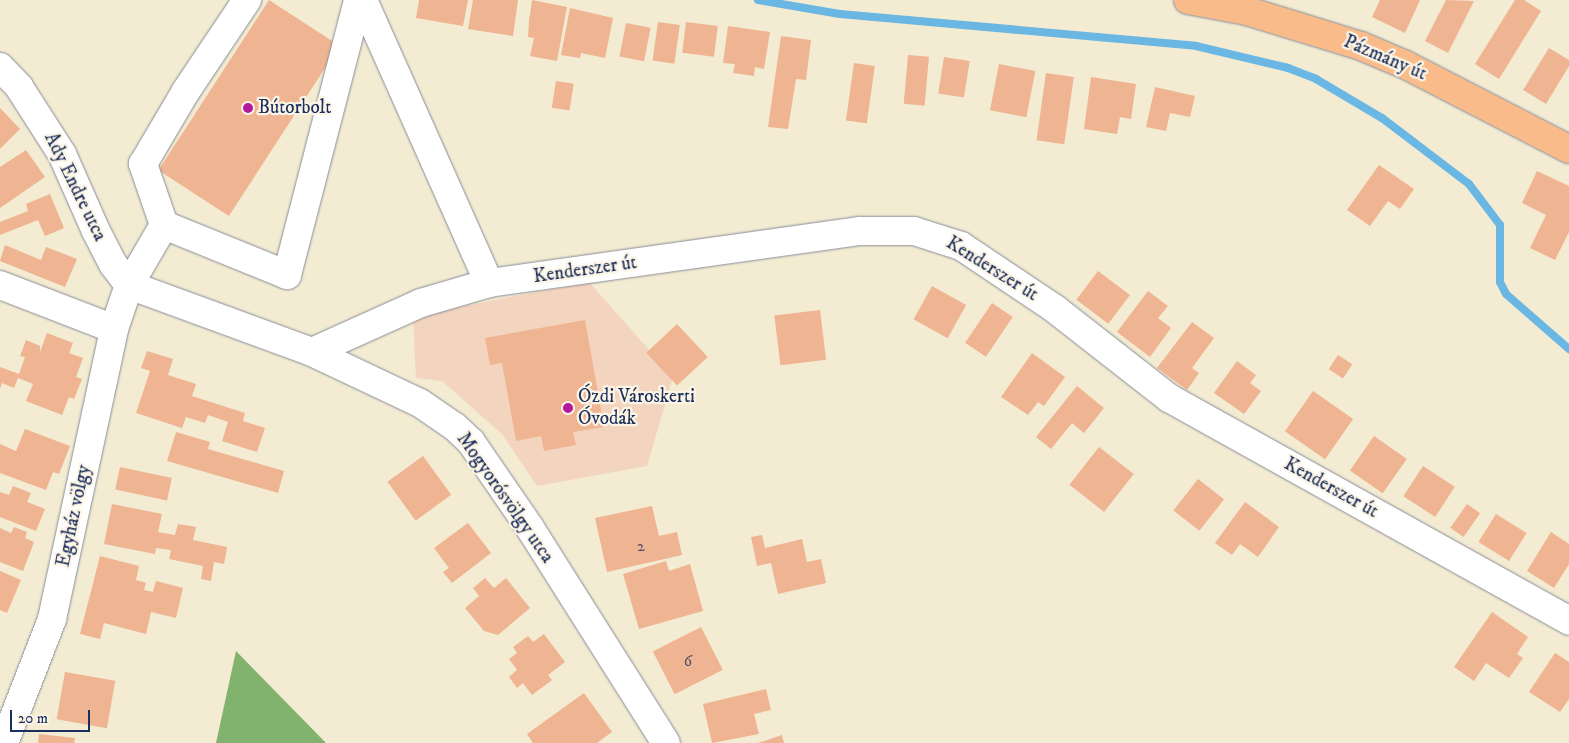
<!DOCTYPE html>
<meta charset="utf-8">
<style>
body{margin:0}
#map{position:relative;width:1569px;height:743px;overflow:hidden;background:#f3ebd2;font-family:"IM FELL DW Pica",serif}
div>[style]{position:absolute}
.built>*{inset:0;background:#f3d4bf}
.forest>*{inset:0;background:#82b36e}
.stream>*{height:8px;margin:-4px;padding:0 4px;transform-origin:4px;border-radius:4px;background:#6bb7e4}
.building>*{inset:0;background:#efb492;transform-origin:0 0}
.roads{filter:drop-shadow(0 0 1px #878d98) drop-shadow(0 0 1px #878d98)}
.minor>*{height:28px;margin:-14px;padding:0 14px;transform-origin:14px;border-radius:14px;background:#fff}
.major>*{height:28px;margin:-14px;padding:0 14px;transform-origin:14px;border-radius:14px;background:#fabb8b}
.dots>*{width:14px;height:14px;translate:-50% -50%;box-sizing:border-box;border:2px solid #fcf5e5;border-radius:50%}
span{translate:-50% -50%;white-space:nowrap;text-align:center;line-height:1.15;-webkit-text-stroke:4.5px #fcf5e5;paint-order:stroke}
.number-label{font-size:16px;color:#50506b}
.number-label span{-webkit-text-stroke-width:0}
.street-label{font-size:19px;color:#1b2f5e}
.poi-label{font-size:19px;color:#1b2f5e}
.left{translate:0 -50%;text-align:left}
.scale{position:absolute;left:10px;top:710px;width:80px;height:22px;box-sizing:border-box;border:2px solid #1b2f5e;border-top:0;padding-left:6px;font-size:15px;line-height:18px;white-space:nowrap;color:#1b2f5e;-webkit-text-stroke:4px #fcf5e5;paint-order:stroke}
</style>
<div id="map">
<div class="built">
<div style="clip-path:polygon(589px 282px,673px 377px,647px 466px,537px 486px,502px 434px,442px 381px,416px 378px,413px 316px)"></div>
</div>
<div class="forest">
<div style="clip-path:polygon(236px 651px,326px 743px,216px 743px)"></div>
</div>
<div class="stream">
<div style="left:758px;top:0;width:83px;rotate:9.7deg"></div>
<div style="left:840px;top:14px;width:357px;rotate:5.1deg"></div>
<div style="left:1196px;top:46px;width:95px;rotate:13.4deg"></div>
<div style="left:1288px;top:68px;width:30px;rotate:21deg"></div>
<div style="left:1316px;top:79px;width:77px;rotate:30.6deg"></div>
<div style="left:1382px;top:118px;width:109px;rotate:37.2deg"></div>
<div style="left:1469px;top:184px;width:51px;rotate:52.9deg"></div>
<div style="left:1500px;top:225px;width:57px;rotate:90deg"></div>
<div style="left:1500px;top:282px;width:13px;rotate:63deg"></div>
<div style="left:1506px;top:294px;width:84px;rotate:41.1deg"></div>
</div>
<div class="building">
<div style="left:269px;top:0;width:84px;height:203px;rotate:33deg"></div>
<div style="clip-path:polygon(419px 0,468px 0,463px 26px,416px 18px)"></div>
<div style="clip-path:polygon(473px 0,518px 0,513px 36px,468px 29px)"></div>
<div style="clip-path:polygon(532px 0,567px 7px,557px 61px,530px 56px,534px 38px,528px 37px,529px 21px)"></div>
<div style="clip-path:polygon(1380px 0,1420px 0,1405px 33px,1372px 17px)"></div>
<div style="clip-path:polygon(1446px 0,1474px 1px,1448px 53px,1425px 41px)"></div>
<div style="clip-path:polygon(1515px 0,1524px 0,1541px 11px,1499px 79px,1475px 64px)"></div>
<div style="clip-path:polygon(570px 8px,613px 18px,605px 58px,581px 53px,580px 58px,561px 55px)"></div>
<div style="left:658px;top:22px;width:22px;height:39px;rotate:8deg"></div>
<div style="left:686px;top:22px;width:32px;height:31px;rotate:7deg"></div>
<div style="left:626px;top:23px;width:25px;height:34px;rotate:11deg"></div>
<div style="clip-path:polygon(728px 26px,770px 32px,764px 69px,755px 67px,754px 76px,733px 73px,735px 64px,723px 63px)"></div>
<div style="clip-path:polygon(781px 36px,811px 40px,806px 80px,796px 79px,788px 129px,768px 127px)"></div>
<div style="clip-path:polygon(1549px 48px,1569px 60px,1569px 66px,1546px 104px,1523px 90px)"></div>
<div style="left:908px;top:55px;width:21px;height:49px;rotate:5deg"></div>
<div style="left:944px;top:57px;width:26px;height:37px;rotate:9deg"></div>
<div style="left:854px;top:63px;width:21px;height:58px;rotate:8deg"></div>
<div style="left:999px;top:64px;width:37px;height:47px;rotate:11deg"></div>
<div style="left:1046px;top:73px;width:28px;height:68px;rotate:8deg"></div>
<div style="clip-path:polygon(1091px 77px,1136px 84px,1131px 119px,1120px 117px,1117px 134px,1084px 129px)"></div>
<div style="left:556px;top:81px;width:18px;height:27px;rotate:9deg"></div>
<div style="clip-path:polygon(1155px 87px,1195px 96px,1190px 117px,1170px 113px,1166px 131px,1146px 127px)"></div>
<div style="clip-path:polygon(0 108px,20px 129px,0 149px)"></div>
<div style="clip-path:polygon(26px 150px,45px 177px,0 208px,0 167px)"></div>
<div style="clip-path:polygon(1379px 165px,1414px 189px,1400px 209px,1388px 201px,1370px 226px,1347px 210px)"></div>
<div style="clip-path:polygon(1537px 171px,1569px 186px,1569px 232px,1555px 260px,1530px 248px,1546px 215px,1522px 203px)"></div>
<div style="clip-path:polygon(50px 194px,64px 228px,45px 236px,38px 220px,0 235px,0 222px,28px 211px,26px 204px)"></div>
<div style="clip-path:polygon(5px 245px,41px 260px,46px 247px,77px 259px,65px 287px,0 261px)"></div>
<div style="left:1098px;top:271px;width:40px;height:36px;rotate:37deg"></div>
<div style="left:932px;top:286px;width:39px;height:38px;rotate:29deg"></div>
<div style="clip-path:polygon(1148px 291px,1168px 306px,1158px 318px,1171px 328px,1150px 357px,1117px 332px)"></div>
<div style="left:992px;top:303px;width:25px;height:48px;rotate:34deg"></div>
<div style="left:820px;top:310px;width:50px;height:46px;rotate:83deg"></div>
<div style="clip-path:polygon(585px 320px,604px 427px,573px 432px,576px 445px,544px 451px,541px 436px,516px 441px,502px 363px,490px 365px,485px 338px)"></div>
<div style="clip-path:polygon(1192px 322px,1214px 338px,1192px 368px,1199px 373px,1187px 390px,1157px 368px)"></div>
<div style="left:677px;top:324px;width:45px;height:42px;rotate:47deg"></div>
<div style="clip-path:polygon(47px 333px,73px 343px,69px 353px,83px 358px,76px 377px,82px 379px,74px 399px,69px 397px,62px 415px,26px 401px,33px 384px,18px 378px,14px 388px,2px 383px,0 389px,0 367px,19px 374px,25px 357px,20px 356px,26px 340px,40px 346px,40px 352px)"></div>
<div style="clip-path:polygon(147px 351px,173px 359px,168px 375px,196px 384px,192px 396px,245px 413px,243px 421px,265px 428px,257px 452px,222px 441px,228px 422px,208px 415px,205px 423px,186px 417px,182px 428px,136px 413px,150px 371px,141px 368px)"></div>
<div style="clip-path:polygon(1032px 353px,1065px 377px,1044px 406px,1038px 402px,1028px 415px,1001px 397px)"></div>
<div style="left:1338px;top:355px;width:17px;height:17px;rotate:33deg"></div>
<div style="clip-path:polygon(1237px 361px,1256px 375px,1250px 383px,1261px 391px,1244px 414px,1214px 393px)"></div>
<div style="clip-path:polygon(1077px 386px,1104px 408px,1084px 433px,1072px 423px,1051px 449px,1036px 437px)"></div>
<div style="left:1313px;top:391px;width:49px;height:49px;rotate:35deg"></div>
<div style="clip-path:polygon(25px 429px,70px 446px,59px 474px,53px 472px,46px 490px,0 473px,0 444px,16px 451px)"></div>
<div style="clip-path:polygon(176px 432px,210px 442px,208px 449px,284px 471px,278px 493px,167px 461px)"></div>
<div style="left:1374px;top:436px;width:40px;height:42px;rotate:35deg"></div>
<div style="left:1099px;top:447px;width:44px;height:48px;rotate:38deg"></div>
<div style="left:423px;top:456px;width:48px;height:44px;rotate:54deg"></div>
<div style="left:1423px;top:466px;width:38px;height:36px;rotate:33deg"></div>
<div style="left:120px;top:467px;width:53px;height:23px;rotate:12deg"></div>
<div style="left:1198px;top:479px;width:33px;height:40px;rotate:38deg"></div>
<div style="clip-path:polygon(13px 486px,31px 493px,27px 502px,45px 509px,36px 531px,0 517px,0 492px,9px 495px)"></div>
<div style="clip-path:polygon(1245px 502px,1279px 527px,1258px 557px,1240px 544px,1232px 555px,1215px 543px)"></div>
<div style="clip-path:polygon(112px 504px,162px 514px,158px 532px,175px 535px,178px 524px,196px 527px,193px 540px,227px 547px,224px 564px,214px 562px,211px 581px,201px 579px,203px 566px,169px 559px,171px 550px,156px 548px,155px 554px,104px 544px)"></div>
<div style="left:1467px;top:504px;width:16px;height:29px;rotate:35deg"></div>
<div style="clip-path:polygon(652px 506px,659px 536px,677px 532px,682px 555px,607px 572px,595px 518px)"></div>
<div style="left:1496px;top:514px;width:36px;height:33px;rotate:32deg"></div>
<div style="clip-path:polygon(468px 523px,491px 553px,452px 583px,443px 572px,449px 568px,434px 548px)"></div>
<div style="clip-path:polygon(14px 527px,27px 532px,25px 538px,34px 542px,23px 571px,0 562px,0 528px,11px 533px)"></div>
<div style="clip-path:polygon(1551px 532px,1569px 544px,1569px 564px,1554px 588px,1527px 571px)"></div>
<div style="clip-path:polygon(762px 535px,765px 548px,802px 539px,807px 562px,821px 559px,826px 583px,778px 594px,771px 563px,757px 566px,751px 537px)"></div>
<div style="clip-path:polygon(100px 556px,139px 566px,136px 580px,146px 583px,144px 590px,153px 592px,156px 581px,183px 588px,176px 618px,151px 612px,146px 634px,104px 623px,100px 639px,80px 634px)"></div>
<div style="clip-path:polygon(666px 561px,669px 571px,690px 564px,703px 611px,639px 629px,623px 574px)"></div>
<div style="clip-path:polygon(0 571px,21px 580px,7px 613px,0 610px)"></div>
<div style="clip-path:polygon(485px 578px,494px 588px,506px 578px,530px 608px,498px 635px,484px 631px,465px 608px,479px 596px,473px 588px)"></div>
<div style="clip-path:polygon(1492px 612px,1528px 637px,1517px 654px,1523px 658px,1509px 678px,1486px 663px,1474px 681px,1454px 667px)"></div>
<div style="left:701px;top:627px;width:48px;height:54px;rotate:63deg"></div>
<div style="clip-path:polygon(544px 634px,565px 662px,548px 675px,552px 680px,532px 695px,523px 683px,517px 688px,509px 677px,517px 670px,509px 659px,517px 653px,513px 647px,528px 636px,533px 642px)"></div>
<div style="clip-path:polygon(1555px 653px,1569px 662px,1569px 699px,1560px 712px,1529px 692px)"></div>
<div style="left:65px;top:672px;width:51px;height:48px;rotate:10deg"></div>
<div style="clip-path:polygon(766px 689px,771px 710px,754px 714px,759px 734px,712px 743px,703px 704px)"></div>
<div style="clip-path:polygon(584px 693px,612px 732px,597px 743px,533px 743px,527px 734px)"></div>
<div style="clip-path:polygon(39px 734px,75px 738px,74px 743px,38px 743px)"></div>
<div style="clip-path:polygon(782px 735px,784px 743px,758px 743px)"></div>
</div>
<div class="roads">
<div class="minor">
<div style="left:363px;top:0;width:310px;rotate:66deg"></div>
<div style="left:0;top:67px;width:28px;rotate:46deg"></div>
<div style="left:19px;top:87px;width:80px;rotate:57.3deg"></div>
<div style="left:62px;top:154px;width:84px;rotate:66.2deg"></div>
<div style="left:96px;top:231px;width:37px;rotate:63deg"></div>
<div style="left:113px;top:264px;width:26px;rotate:53deg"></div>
<div style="left:164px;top:225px;width:65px;rotate:-109deg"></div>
<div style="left:143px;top:164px;width:85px;rotate:-59.5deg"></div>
<div style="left:186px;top:91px;width:110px;rotate:-56.2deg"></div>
<div style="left:0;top:285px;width:122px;rotate:21.1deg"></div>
<div style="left:129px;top:285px;width:195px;rotate:20.1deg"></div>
<div style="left:312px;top:352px;width:119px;rotate:25.3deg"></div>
<div style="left:420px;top:403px;width:42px;rotate:34.4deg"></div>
<div style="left:455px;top:427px;width:22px;rotate:43deg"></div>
<div style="left:471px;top:442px;width:104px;rotate:55.5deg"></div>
<div style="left:530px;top:528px;width:254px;rotate:57.7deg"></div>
<div style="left:312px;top:352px;width:120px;rotate:-24.2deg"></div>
<div style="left:421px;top:303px;width:71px;rotate:-16.4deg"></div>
<div style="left:489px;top:283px;width:375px;rotate:-8deg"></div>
<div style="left:860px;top:231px;width:54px"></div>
<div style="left:914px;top:231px;width:49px;rotate:17.7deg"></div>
<div style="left:961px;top:246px;width:113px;rotate:33.8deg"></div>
<div style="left:1055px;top:309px;width:145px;rotate:38deg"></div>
<div style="left:1169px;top:398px;width:458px;rotate:29.1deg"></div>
<div style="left:4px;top:743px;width:133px;rotate:-68.8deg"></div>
<div style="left:52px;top:619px;width:297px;rotate:-77.9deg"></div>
<div style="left:114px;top:329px;width:46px;rotate:-71.2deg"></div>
<div style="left:129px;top:285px;width:69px;rotate:-59.7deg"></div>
<div style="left:164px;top:225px;width:133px;rotate:22.1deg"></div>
<div style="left:287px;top:275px;width:284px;rotate:-75.5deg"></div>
</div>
<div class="major">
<div style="left:1188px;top:0;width:60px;rotate:10.6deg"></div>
<div style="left:1247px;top:11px;width:119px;rotate:17.1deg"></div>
<div style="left:1361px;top:46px;width:49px;rotate:22.9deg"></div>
<div style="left:1406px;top:65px;width:183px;rotate:27.3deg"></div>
</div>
</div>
<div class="dots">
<div style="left:248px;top:108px;background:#b5179e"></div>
<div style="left:568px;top:408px;background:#b5179e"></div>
</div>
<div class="number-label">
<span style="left:641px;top:546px">2</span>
<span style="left:688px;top:661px">6</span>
</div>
<div class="street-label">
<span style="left:1385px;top:58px;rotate:23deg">Pázmány út</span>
<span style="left:75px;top:187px;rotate:64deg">Ady Endre utca</span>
<span style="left:992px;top:269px;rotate:32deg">Kenderszer út</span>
<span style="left:585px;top:270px;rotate:-8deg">Kenderszer út</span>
<span style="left:1331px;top:488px;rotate:29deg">Kenderszer út</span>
<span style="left:505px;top:498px;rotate:55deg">Mogyorósvölgy utca</span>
<span style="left:74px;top:516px;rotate:-78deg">Egyház völgy</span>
</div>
<div class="poi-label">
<span class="left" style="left:258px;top:108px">Bútorbolt</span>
<span class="left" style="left:578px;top:408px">Ózdi Városkerti<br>Óvodák</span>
</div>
<div class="scale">20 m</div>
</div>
